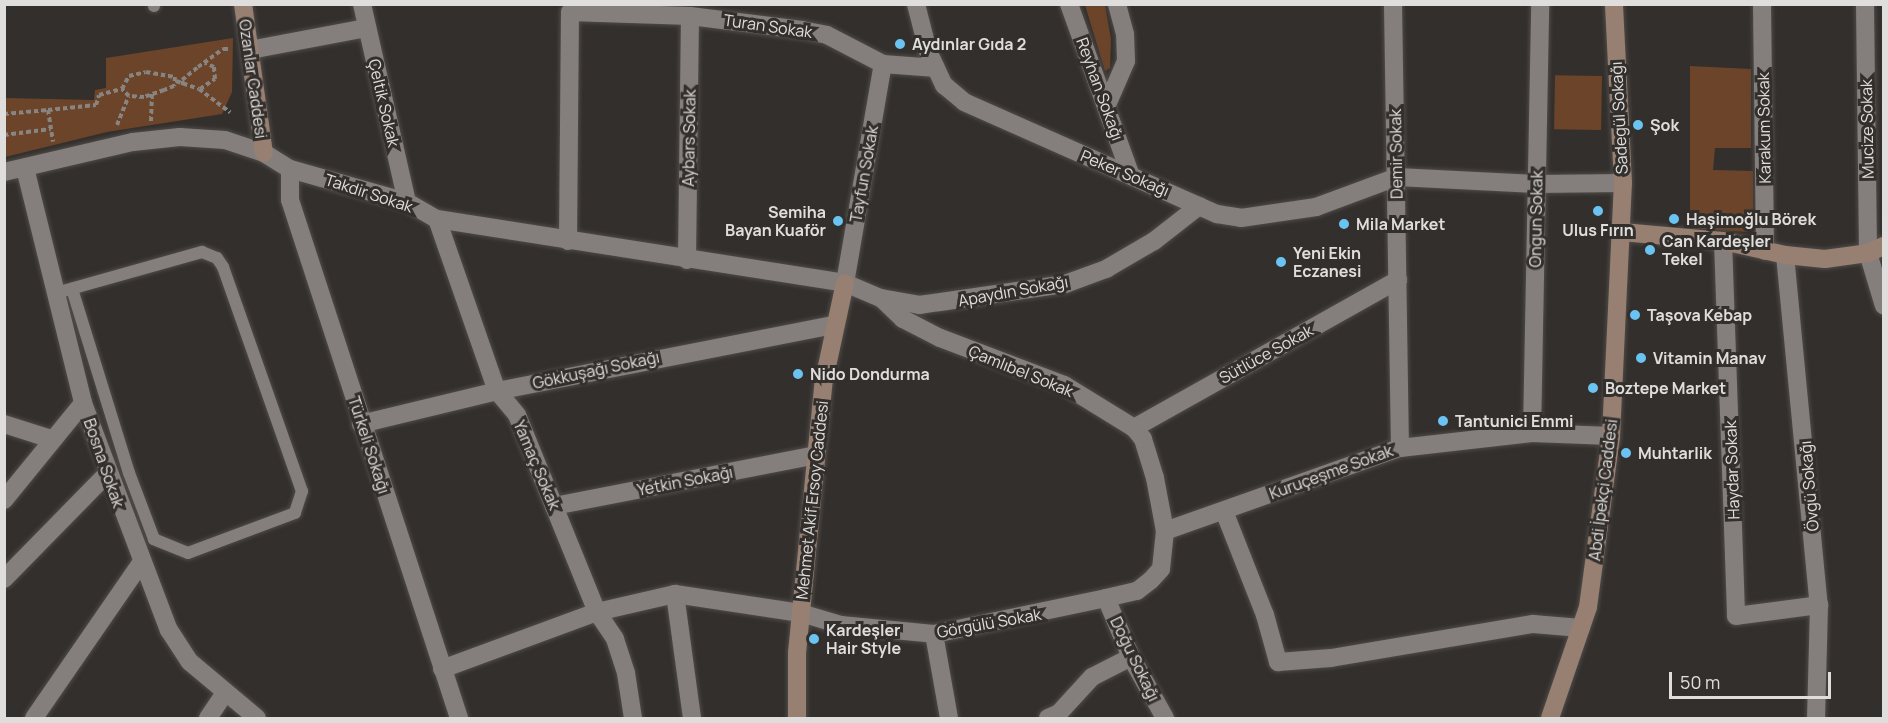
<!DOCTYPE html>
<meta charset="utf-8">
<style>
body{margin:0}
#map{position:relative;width:1888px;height:723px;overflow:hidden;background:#332f2c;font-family:Manrope,sans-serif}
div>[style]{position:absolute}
.green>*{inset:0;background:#6c442a;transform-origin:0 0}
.path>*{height:4px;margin-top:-2px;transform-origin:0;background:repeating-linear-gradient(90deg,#878481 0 4.5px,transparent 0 7.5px)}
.roads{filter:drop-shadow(0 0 2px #4e4b48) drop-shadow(0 0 2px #4e4b48)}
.lane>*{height:12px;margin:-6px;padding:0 6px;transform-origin:6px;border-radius:6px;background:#847f7c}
.street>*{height:18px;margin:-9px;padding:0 9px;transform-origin:9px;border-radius:9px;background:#847f7c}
.secondary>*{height:18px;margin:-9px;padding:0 9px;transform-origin:9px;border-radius:9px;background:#978071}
.dots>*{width:16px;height:16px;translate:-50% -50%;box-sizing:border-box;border:3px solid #332f2c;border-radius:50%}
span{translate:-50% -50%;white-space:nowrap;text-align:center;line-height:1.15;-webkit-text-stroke:6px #332f2c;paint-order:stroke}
.street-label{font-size:16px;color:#e0dedc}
.poi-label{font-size:16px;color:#e0dedc;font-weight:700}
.left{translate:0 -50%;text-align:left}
.right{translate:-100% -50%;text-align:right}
.frame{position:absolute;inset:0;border:6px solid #e0dedc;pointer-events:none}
.scale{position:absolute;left:1669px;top:672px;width:162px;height:27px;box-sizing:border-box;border:3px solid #e0dedc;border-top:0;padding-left:8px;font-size:18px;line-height:21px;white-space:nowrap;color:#e0dedc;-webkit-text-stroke:4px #332f2c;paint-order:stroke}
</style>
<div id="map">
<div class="green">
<div style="clip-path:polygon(1085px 5px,1105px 5px,1111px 39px,1110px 68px,1105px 71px)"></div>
<div style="clip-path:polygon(233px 38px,232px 92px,222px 114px,107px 132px,5px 157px,5px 98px,94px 100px,95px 90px,106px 88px,106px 58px)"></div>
<div style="clip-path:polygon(1690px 66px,1751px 69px,1751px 148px,1715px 148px,1713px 170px,1753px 171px,1753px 225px,1748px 232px,1690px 228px)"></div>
<div style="left:1602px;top:76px;width:54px;height:47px;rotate:91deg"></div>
</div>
<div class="path">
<div style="left:176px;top:81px;width:24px;rotate:19deg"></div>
<div style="left:199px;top:89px;width:39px;rotate:37deg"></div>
<div style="left:183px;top:85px;width:5px;rotate:-101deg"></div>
<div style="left:182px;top:80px;width:21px;rotate:-39deg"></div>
<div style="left:198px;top:67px;width:31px;rotate:-36deg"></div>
<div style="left:223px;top:49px;width:8px"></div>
<div style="left:200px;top:89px;width:18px;rotate:-34deg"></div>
<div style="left:215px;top:79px;width:12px;rotate:-95deg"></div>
<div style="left:214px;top:67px;width:10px;rotate:-156deg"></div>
<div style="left:48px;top:110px;width:48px;rotate:-5.9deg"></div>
<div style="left:96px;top:105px;width:10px;rotate:-73deg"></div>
<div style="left:99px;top:95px;width:24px;rotate:-15deg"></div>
<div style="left:4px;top:114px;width:44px;rotate:-5.2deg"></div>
<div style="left:48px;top:110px;width:32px;rotate:81deg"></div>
<div style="left:151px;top:121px;width:27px;rotate:-88deg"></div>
<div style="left:117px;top:125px;width:31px;rotate:-68deg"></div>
<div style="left:129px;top:96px;width:10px;rotate:-135deg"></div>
<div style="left:122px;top:89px;width:15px;rotate:-62deg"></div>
<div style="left:129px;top:76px;width:17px;rotate:-13deg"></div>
<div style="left:146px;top:72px;width:29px;rotate:10deg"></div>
<div style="left:175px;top:77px;width:9px;rotate:96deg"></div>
<div style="left:174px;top:86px;width:11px;rotate:158deg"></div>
<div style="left:164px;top:90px;width:21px;rotate:161deg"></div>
<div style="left:144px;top:97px;width:15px;rotate:-176deg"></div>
<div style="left:4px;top:135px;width:47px;rotate:-7.3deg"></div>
</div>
<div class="roads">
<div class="lane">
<div style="left:154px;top:4px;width:2px;rotate:90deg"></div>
<div style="left:56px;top:293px;width:152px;rotate:-15.7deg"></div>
<div style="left:202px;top:252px;width:16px;rotate:22deg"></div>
<div style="left:217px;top:258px;width:11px;rotate:56deg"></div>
<div style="left:223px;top:267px;width:238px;rotate:70.6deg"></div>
<div style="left:302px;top:491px;width:23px;rotate:108deg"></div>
<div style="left:295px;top:513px;width:114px;rotate:159.5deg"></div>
<div style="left:188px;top:553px;width:37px;rotate:-158deg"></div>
<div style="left:154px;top:539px;width:71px;rotate:-110.7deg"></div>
<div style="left:129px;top:473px;width:193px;rotate:-107.2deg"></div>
</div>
<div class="street">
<div style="left:362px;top:4px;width:203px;rotate:77.2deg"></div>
<div style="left:916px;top:4px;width:49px;rotate:75.7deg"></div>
<div style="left:928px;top:51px;width:38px;rotate:65deg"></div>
<div style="left:944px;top:85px;width:26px;rotate:40deg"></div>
<div style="left:964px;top:102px;width:277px;rotate:23.9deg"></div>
<div style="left:1217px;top:214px;width:24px;rotate:9deg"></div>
<div style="left:1241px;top:218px;width:76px;rotate:-8.3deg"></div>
<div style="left:1316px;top:207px;width:86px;rotate:-20.3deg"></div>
<div style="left:1397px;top:177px;width:139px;rotate:2.9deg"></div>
<div style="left:1536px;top:184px;width:87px;rotate:-0.7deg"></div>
<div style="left:1069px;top:4px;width:180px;rotate:70.2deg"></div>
<div style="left:1393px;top:4px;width:444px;rotate:89.1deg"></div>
<div style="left:1762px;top:4px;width:247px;rotate:89.3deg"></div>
<div style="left:1865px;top:4px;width:249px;rotate:89.3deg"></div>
<div style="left:1868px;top:253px;width:55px;rotate:73.2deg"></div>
<div style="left:250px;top:50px;width:118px;rotate:-10.7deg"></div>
<div style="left:1107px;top:105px;width:48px;rotate:-66.6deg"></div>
<div style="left:1126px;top:61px;width:27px;rotate:-92deg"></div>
<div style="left:1125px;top:34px;width:31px;rotate:-105deg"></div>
<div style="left:25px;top:168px;width:242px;rotate:76.1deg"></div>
<div style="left:83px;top:403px;width:243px;rotate:69.3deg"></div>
<div style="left:169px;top:630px;width:38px;rotate:57deg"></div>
<div style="left:190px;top:662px;width:87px;rotate:39.9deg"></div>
<div style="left:290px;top:169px;width:31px;rotate:90deg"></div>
<div style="left:290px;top:200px;width:545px;rotate:71.93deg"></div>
<div style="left:4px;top:172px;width:132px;rotate:-13.1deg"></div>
<div style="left:133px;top:142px;width:47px;rotate:-6.1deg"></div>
<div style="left:180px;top:137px;width:45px;rotate:3.8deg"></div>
<div style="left:225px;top:140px;width:41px;rotate:18.4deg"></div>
<div style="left:264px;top:153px;width:31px;rotate:32deg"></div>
<div style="left:290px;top:169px;width:122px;rotate:15.8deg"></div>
<div style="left:407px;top:202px;width:34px;rotate:30deg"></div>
<div style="left:437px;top:219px;width:413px;rotate:8.9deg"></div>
<div style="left:845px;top:283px;width:39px;rotate:23deg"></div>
<div style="left:881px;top:298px;width:39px;rotate:10deg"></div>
<div style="left:919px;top:305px;width:148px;rotate:-8.2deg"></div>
<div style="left:1065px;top:284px;width:44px;rotate:-20.1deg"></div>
<div style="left:1106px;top:269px;width:56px;rotate:-30.3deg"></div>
<div style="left:1154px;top:241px;width:57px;rotate:-37.9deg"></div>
<div style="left:437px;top:219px;width:182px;rotate:70.8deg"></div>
<div style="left:497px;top:391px;width:31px;rotate:50deg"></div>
<div style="left:517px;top:415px;width:213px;rotate:67.9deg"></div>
<div style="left:597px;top:612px;width:32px;rotate:56deg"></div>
<div style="left:615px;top:639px;width:36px;rotate:72deg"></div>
<div style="left:626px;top:673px;width:46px;rotate:81.2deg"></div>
<div style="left:568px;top:241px;width:229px;rotate:-89.5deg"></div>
<div style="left:570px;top:12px;width:120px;rotate:1.9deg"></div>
<div style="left:690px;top:16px;width:113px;rotate:7.1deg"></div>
<div style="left:802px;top:30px;width:25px;rotate:11deg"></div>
<div style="left:827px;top:35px;width:63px;rotate:27.4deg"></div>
<div style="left:883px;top:64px;width:53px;rotate:4.3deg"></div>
<div style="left:1723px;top:241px;width:375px;rotate:88deg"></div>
<div style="left:1736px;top:616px;width:84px;rotate:-7.5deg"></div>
<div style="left:1785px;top:255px;width:352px;rotate:84.5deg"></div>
<div style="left:1819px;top:605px;width:113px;rotate:91.5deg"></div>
<div style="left:687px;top:260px;width:244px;rotate:-89.3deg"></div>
<div style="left:845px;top:283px;width:222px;rotate:-80.2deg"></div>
<div style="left:4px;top:424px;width:49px;rotate:17.7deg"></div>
<div style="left:361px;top:424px;width:140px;rotate:-13.6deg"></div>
<div style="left:497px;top:391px;width:342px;rotate:-11.1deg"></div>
<div style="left:1134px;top:428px;width:303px;rotate:-29.3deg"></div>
<div style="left:1532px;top:433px;width:429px;rotate:-88.9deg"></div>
<div style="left:4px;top:500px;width:125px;rotate:-50.8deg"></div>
<div style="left:554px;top:506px;width:267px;rotate:-11deg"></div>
<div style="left:1224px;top:511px;width:112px;rotate:68.5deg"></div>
<div style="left:1265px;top:615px;width:49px;rotate:74.5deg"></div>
<div style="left:1278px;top:662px;width:53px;rotate:-4.3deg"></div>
<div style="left:1331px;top:658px;width:205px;rotate:-9.6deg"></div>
<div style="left:1533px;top:624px;width:48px;rotate:4.8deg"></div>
<div style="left:1165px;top:531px;width:249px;rotate:-19.5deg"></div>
<div style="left:1400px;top:448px;width:133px;rotate:-6.5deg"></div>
<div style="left:1532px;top:433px;width:79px;rotate:2.2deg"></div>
<div style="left:4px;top:579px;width:147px;rotate:-45.6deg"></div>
<div style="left:675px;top:594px;width:125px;rotate:82.2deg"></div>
<div style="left:1106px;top:598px;width:64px;rotate:67deg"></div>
<div style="left:1131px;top:657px;width:70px;rotate:60.9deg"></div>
<div style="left:934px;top:634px;width:85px;rotate:79.9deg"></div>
<div style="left:442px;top:669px;width:165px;rotate:-20.2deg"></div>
<div style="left:597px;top:612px;width:80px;rotate:-13deg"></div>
<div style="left:675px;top:594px;width:127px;rotate:8.6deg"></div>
<div style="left:801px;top:613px;width:42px;rotate:16.7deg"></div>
<div style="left:841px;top:625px;width:93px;rotate:5.5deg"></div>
<div style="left:934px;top:634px;width:176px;rotate:-11.8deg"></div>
<div style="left:1106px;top:598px;width:32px;rotate:-13deg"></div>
<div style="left:1137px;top:591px;width:18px;rotate:-38deg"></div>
<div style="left:1151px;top:580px;width:15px;rotate:-48deg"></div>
<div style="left:1161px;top:569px;width:38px;rotate:-84deg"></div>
<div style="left:1165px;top:531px;width:54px;rotate:-100.7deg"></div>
<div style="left:1155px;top:478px;width:41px;rotate:-107.1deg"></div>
<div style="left:1143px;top:439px;width:14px;rotate:-129deg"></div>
<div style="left:1134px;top:428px;width:82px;rotate:-148.4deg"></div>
<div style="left:1064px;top:385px;width:133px;rotate:-159.2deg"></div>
<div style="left:940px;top:338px;width:42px;rotate:-152.8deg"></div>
<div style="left:903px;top:319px;width:30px;rotate:-136deg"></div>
<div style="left:34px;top:718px;width:188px;rotate:-55.4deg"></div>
<div style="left:208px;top:718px;width:29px;rotate:-56deg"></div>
<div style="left:1048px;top:718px;width:12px;rotate:-24deg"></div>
<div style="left:1059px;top:713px;width:49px;rotate:-47.5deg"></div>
<div style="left:1092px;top:677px;width:44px;rotate:-27.1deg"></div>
</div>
<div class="secondary">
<div style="left:243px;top:4px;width:150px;rotate:82deg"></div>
<div style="left:1622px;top:232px;width:101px;rotate:5.1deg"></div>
<div style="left:1723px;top:241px;width:64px;rotate:12.7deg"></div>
<div style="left:1785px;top:255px;width:40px;rotate:5.7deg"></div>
<div style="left:1825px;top:259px;width:43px;rotate:-7.9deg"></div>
<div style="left:1868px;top:253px;width:17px;rotate:-24deg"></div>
<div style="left:797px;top:718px;width:65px;rotate:-90deg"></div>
<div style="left:797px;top:653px;width:274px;rotate:-84.4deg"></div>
<div style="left:824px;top:380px;width:99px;rotate:-77.8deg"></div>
<div style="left:1550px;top:718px;width:117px;rotate:-71.1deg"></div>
<div style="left:1588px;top:607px;width:173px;rotate:-82.3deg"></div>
<div style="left:1611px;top:436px;width:253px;rotate:-87.3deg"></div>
<div style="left:1623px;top:183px;width:179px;rotate:-92.9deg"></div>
</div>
</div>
<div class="dots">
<div style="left:900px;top:44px;background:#6ac3f1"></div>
<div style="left:1638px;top:125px;background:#6ac3f1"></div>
<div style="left:1598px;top:211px;background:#6ac3f1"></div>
<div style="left:1674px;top:219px;background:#6ac3f1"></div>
<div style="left:838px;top:221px;background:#6ac3f1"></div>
<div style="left:1344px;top:224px;background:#6ac3f1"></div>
<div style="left:1650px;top:250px;background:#6ac3f1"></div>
<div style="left:1281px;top:262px;background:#6ac3f1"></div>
<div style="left:1635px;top:315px;background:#6ac3f1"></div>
<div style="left:1641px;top:358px;background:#6ac3f1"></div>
<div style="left:798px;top:374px;background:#6ac3f1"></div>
<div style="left:1593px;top:388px;background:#6ac3f1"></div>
<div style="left:1443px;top:421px;background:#6ac3f1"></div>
<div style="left:1626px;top:453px;background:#6ac3f1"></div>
<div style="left:814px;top:639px;background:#6ac3f1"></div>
</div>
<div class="street-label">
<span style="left:768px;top:26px;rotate:8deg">Turan Sokak</span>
<span style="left:253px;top:79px;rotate:82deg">Ozanlar Caddesi</span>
<span style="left:1100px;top:89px;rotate:70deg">Reyhan Sokağı</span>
<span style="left:384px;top:103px;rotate:77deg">Çeltik Sokak</span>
<span style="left:1619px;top:118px;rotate:-93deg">Sadegül Sokağı</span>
<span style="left:1764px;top:128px;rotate:-91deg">Karakum Sokak</span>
<span style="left:1867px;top:129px;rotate:-91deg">Mucize Sokak</span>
<span style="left:689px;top:138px;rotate:-89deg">Aybars Sokak</span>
<span style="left:1396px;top:154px;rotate:-91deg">Demir Sokak</span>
<span style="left:1125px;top:173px;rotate:23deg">Peker Sokağı</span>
<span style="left:864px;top:174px;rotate:-80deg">Tayfun Sokak</span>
<span style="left:369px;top:193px;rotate:18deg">Takdir Sokak</span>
<span style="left:1536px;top:219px;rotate:-89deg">Ongun Sokak</span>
<span style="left:1013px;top:291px;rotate:-10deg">Apaydın Sokağı</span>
<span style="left:1266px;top:354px;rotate:-29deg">Sütlüce Sokak</span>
<span style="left:596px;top:370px;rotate:-12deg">Gökkuşağı Sokağı</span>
<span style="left:1021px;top:371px;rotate:22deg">Çamlıbel Sokak</span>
<span style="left:369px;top:445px;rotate:72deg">Türkeli Sokağı</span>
<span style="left:104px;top:463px;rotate:71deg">Bosna Sokak</span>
<span style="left:537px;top:465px;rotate:67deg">Yamaç Sokak</span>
<span style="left:1732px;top:470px;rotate:-92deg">Haydar Sokak</span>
<span style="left:1331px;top:472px;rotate:-20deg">Kuruçeşme Sokak</span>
<span style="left:685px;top:481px;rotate:-11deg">Yetkin Sokağı</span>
<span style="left:1809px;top:486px;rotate:-95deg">Övgü Sokağı</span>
<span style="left:1603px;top:490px;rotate:-83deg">Abdi İpekçi Caddesi</span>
<span style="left:812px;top:500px;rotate:-84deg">Mehmet Akif Ersoy Caddesi</span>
<span style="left:989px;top:623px;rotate:-10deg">Görgülü Sokak</span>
<span style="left:1135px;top:659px;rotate:64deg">Doğu Sokağı</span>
</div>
<div class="poi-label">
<span class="left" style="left:912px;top:44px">Aydınlar Gıda 2</span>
<span class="left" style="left:1650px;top:125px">Şok</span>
<span class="right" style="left:826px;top:221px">Semiha<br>Bayan Kuaför</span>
<span class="left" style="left:1686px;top:219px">Haşimoğlu Börek</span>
<span class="left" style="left:1356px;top:224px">Mila Market</span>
<span style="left:1598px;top:230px">Ulus Fırın</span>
<span class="left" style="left:1662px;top:250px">Can Kardeşler<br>Tekel</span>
<span class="left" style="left:1293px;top:262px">Yeni Ekin<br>Eczanesi</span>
<span class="left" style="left:1647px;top:315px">Taşova Kebap</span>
<span class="left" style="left:1653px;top:358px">Vitamin Manav</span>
<span class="left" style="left:810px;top:374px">Nido Dondurma</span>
<span class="left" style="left:1605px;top:388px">Boztepe Market</span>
<span class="left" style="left:1455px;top:421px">Tantunici Emmi</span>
<span class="left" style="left:1638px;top:453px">Muhtarlik</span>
<span class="left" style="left:826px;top:639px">Kardeşler<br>Hair Style</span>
</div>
<div class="frame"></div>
<div class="scale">50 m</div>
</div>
